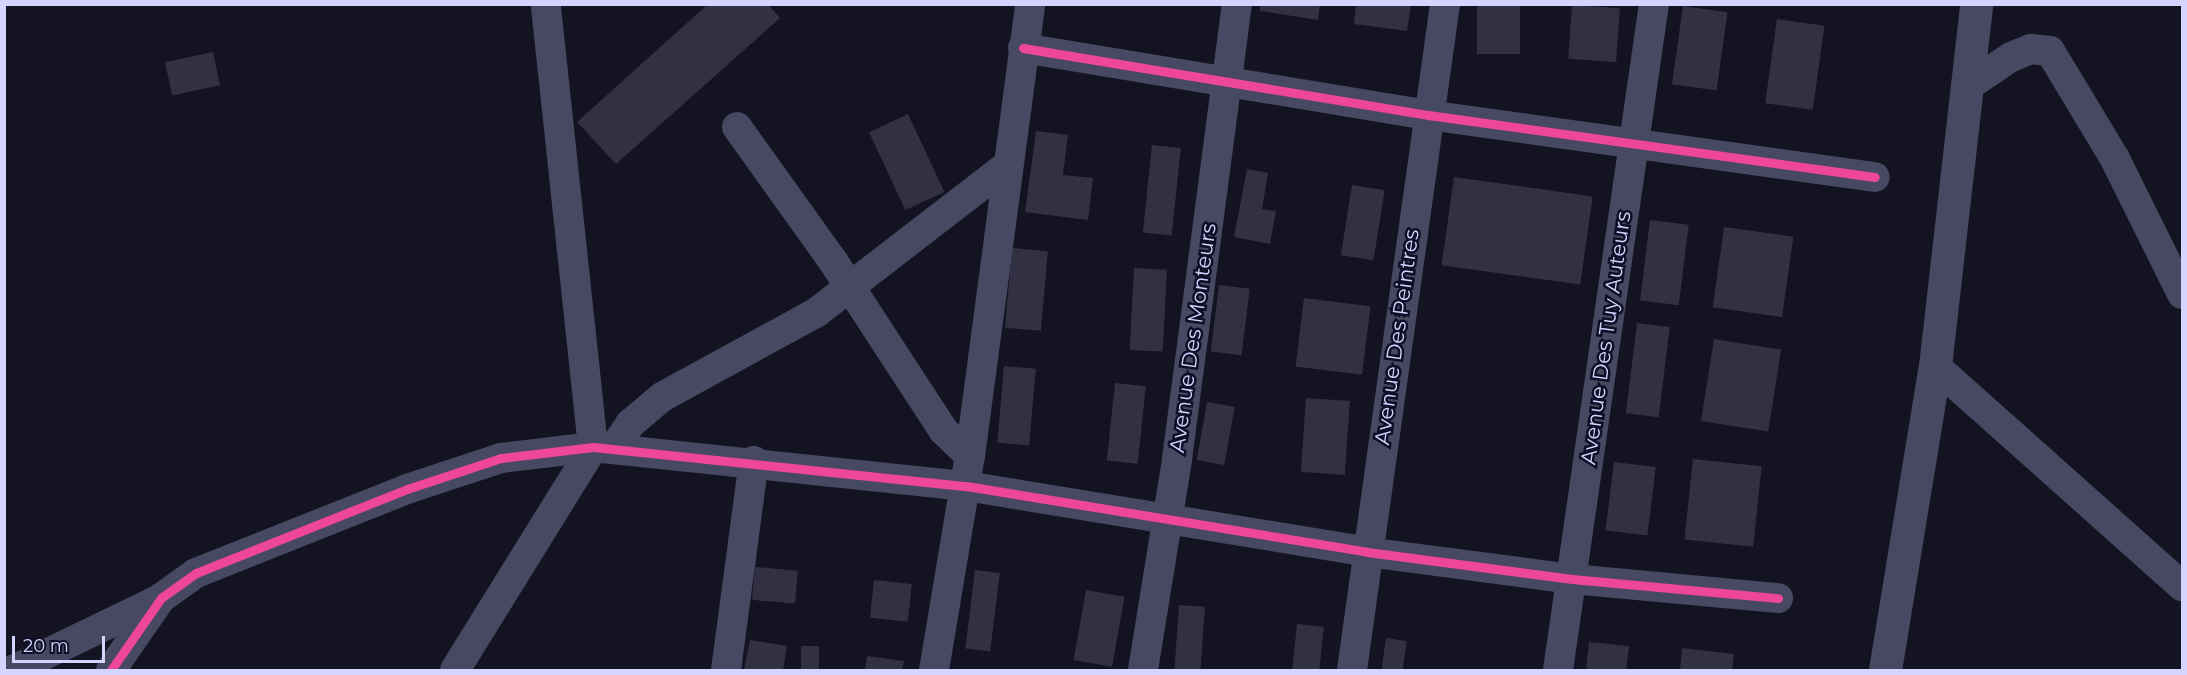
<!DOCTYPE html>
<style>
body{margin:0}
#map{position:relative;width:2187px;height:675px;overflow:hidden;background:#141321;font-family:Montserrat,sans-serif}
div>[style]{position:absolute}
.building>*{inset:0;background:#323144;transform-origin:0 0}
.minor>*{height:30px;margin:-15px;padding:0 15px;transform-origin:15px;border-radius:15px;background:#474862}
.tertiary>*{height:33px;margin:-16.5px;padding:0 16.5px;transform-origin:16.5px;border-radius:16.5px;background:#474862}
.cycleway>*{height:9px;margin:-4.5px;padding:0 4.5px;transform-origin:4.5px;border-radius:4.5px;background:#ed469a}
span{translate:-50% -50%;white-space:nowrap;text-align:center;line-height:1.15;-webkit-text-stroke:5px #100d27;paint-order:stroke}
.street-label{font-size:21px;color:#d5d4ff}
.frame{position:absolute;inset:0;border:6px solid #d5d4ff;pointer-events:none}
.scale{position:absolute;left:12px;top:636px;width:93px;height:27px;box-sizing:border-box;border:3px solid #d5d4ff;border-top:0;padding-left:8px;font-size:18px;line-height:21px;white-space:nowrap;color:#d5d4ff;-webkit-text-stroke:4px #100d27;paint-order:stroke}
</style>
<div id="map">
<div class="building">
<div style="clip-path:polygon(708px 4px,768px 4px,780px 18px,616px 164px,577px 122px)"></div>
<div style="clip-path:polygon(1260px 4px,1320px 4px,1318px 20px,1260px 11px)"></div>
<div style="clip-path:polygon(1356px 4px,1411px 4px,1407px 31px,1354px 24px)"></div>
<div style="left:1477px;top:5px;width:43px;height:49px"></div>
<div style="left:1572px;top:5px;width:48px;height:54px;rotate:4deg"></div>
<div style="left:1683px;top:6px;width:45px;height:79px;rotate:8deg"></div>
<div style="left:1777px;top:19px;width:48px;height:85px;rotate:8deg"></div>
<div style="left:213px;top:52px;width:34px;height:49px;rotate:78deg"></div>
<div style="left:908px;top:114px;width:86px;height:43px;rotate:65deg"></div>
<div style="clip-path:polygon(1036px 131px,1068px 135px,1063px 175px,1093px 178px,1088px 220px,1025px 212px)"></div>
<div style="left:1152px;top:145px;width:29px;height:88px;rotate:6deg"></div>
<div style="clip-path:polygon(1247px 169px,1268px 173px,1262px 209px,1276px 211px,1270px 244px,1234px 237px)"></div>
<div style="left:1454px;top:177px;width:140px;height:89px;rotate:8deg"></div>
<div style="left:1352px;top:185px;width:33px;height:71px;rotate:9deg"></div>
<div style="left:1650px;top:220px;width:39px;height:81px;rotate:7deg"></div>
<div style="left:1724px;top:227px;width:70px;height:81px;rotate:8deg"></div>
<div style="left:1012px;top:248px;width:36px;height:80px;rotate:5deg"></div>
<div style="left:1134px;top:268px;width:33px;height:82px;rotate:3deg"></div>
<div style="left:1219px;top:285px;width:31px;height:67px;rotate:7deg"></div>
<div style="left:1304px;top:298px;width:67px;height:69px;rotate:7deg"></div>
<div style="left:1637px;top:323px;width:33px;height:91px;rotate:7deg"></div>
<div style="left:1714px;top:339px;width:68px;height:83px;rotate:9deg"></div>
<div style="left:1004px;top:366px;width:32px;height:77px;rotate:5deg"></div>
<div style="left:1115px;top:383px;width:31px;height:78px;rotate:6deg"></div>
<div style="left:1306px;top:398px;width:44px;height:74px;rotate:4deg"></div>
<div style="left:1207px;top:402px;width:28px;height:59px;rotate:10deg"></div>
<div style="left:1693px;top:459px;width:69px;height:81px;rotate:6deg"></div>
<div style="left:1614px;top:462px;width:42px;height:69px;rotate:7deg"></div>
<div style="left:755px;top:567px;width:43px;height:33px;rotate:5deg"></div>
<div style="left:975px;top:570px;width:25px;height:79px;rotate:7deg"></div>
<div style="left:874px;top:580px;width:38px;height:38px;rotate:6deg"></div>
<div style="left:1086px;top:590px;width:39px;height:71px;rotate:10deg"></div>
<div style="left:1179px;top:605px;width:26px;height:65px;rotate:4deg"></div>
<div style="left:1297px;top:624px;width:27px;height:46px;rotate:6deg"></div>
<div style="left:1386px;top:638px;width:21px;height:32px;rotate:8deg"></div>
<div style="clip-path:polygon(750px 640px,787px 646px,783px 670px,744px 670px)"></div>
<div style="clip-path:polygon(1589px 642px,1629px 646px,1626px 670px,1586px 670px)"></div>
<div style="left:801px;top:646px;width:18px;height:24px"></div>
<div style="clip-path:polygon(1682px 648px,1734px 654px,1732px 670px,1680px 670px)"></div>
<div style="clip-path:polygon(867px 656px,904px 661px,902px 670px,865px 670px)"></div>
</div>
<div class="minor">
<div style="left:1023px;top:48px;width:411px;rotate:9.4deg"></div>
<div style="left:1428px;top:115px;width:451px;rotate:7.9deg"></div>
<div style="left:1968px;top:86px;width:52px;rotate:-34deg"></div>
<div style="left:2011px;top:57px;width:22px;rotate:-22deg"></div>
<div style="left:2031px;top:49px;width:19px;rotate:6deg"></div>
<div style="left:2050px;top:51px;width:124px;rotate:58.9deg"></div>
<div style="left:2114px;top:157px;width:153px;rotate:63.6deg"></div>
<div style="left:737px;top:127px;width:165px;rotate:54.4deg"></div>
<div style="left:833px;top:261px;width:202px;rotate:56.9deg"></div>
<div style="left:943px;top:430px;width:37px;rotate:44deg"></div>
<div style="left:1935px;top:366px;width:331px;rotate:41.7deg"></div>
<div style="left:614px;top:448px;width:29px;rotate:-56deg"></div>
<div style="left:630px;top:424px;width:42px;rotate:-40.2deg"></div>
<div style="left:662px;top:397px;width:177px;rotate:-28.7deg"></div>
<div style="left:817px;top:312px;width:241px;rotate:-37.6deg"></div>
<div style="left:13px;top:670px;width:161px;rotate:-25.8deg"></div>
<div style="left:111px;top:670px;width:88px;rotate:-55.2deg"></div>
<div style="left:161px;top:598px;width:43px;rotate:-35.5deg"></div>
<div style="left:196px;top:573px;width:227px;rotate:-21.7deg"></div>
<div style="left:407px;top:489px;width:99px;rotate:-18.3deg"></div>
<div style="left:501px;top:458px;width:93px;rotate:-6.8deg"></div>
<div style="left:593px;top:447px;width:375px;rotate:6deg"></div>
<div style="left:966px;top:486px;width:406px;rotate:9.3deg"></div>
<div style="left:1367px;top:552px;width:207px;rotate:7.5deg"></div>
<div style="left:1572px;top:579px;width:207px;rotate:5.3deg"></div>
<div style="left:455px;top:670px;width:262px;rotate:-58.2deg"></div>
<div style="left:593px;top:447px;width:445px;rotate:-96.1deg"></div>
<div style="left:726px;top:670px;width:211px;rotate:-82.4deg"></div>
<div style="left:934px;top:670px;width:217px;rotate:-80.5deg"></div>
<div style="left:970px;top:456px;width:456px;rotate:-82.4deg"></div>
<div style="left:1143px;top:670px;width:214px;rotate:-80.8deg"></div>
<div style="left:1177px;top:459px;width:459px;rotate:-82.5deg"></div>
<div style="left:1352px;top:670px;width:672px;rotate:-82.05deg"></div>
<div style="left:1558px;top:670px;width:673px;rotate:-81.8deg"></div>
</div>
<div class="tertiary">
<div style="left:1885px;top:670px;width:308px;rotate:-80.7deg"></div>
<div style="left:1935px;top:366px;width:364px;rotate:-83.5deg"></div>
</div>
<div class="cycleway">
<div style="left:1023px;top:48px;width:411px;rotate:9.4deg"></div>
<div style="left:1428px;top:115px;width:451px;rotate:7.9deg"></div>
<div style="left:111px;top:670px;width:88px;rotate:-55.2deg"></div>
<div style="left:161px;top:598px;width:43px;rotate:-35.5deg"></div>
<div style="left:196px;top:573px;width:227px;rotate:-21.7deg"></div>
<div style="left:407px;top:489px;width:99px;rotate:-18.3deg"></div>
<div style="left:501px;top:458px;width:93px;rotate:-6.8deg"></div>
<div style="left:593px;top:447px;width:375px;rotate:6deg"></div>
<div style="left:966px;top:486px;width:406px;rotate:9.3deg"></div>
<div style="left:1367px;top:552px;width:207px;rotate:7.5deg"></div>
<div style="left:1572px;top:579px;width:207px;rotate:5.3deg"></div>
</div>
<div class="street-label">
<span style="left:1397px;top:337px;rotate:-82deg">Avenue Des Peintres</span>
<span style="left:1193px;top:338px;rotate:-82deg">Avenue Des Monteurs</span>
<span style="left:1606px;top:338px;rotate:-82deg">Avenue Des Tuy Auteurs</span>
</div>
<div class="frame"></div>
<div class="scale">20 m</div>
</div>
